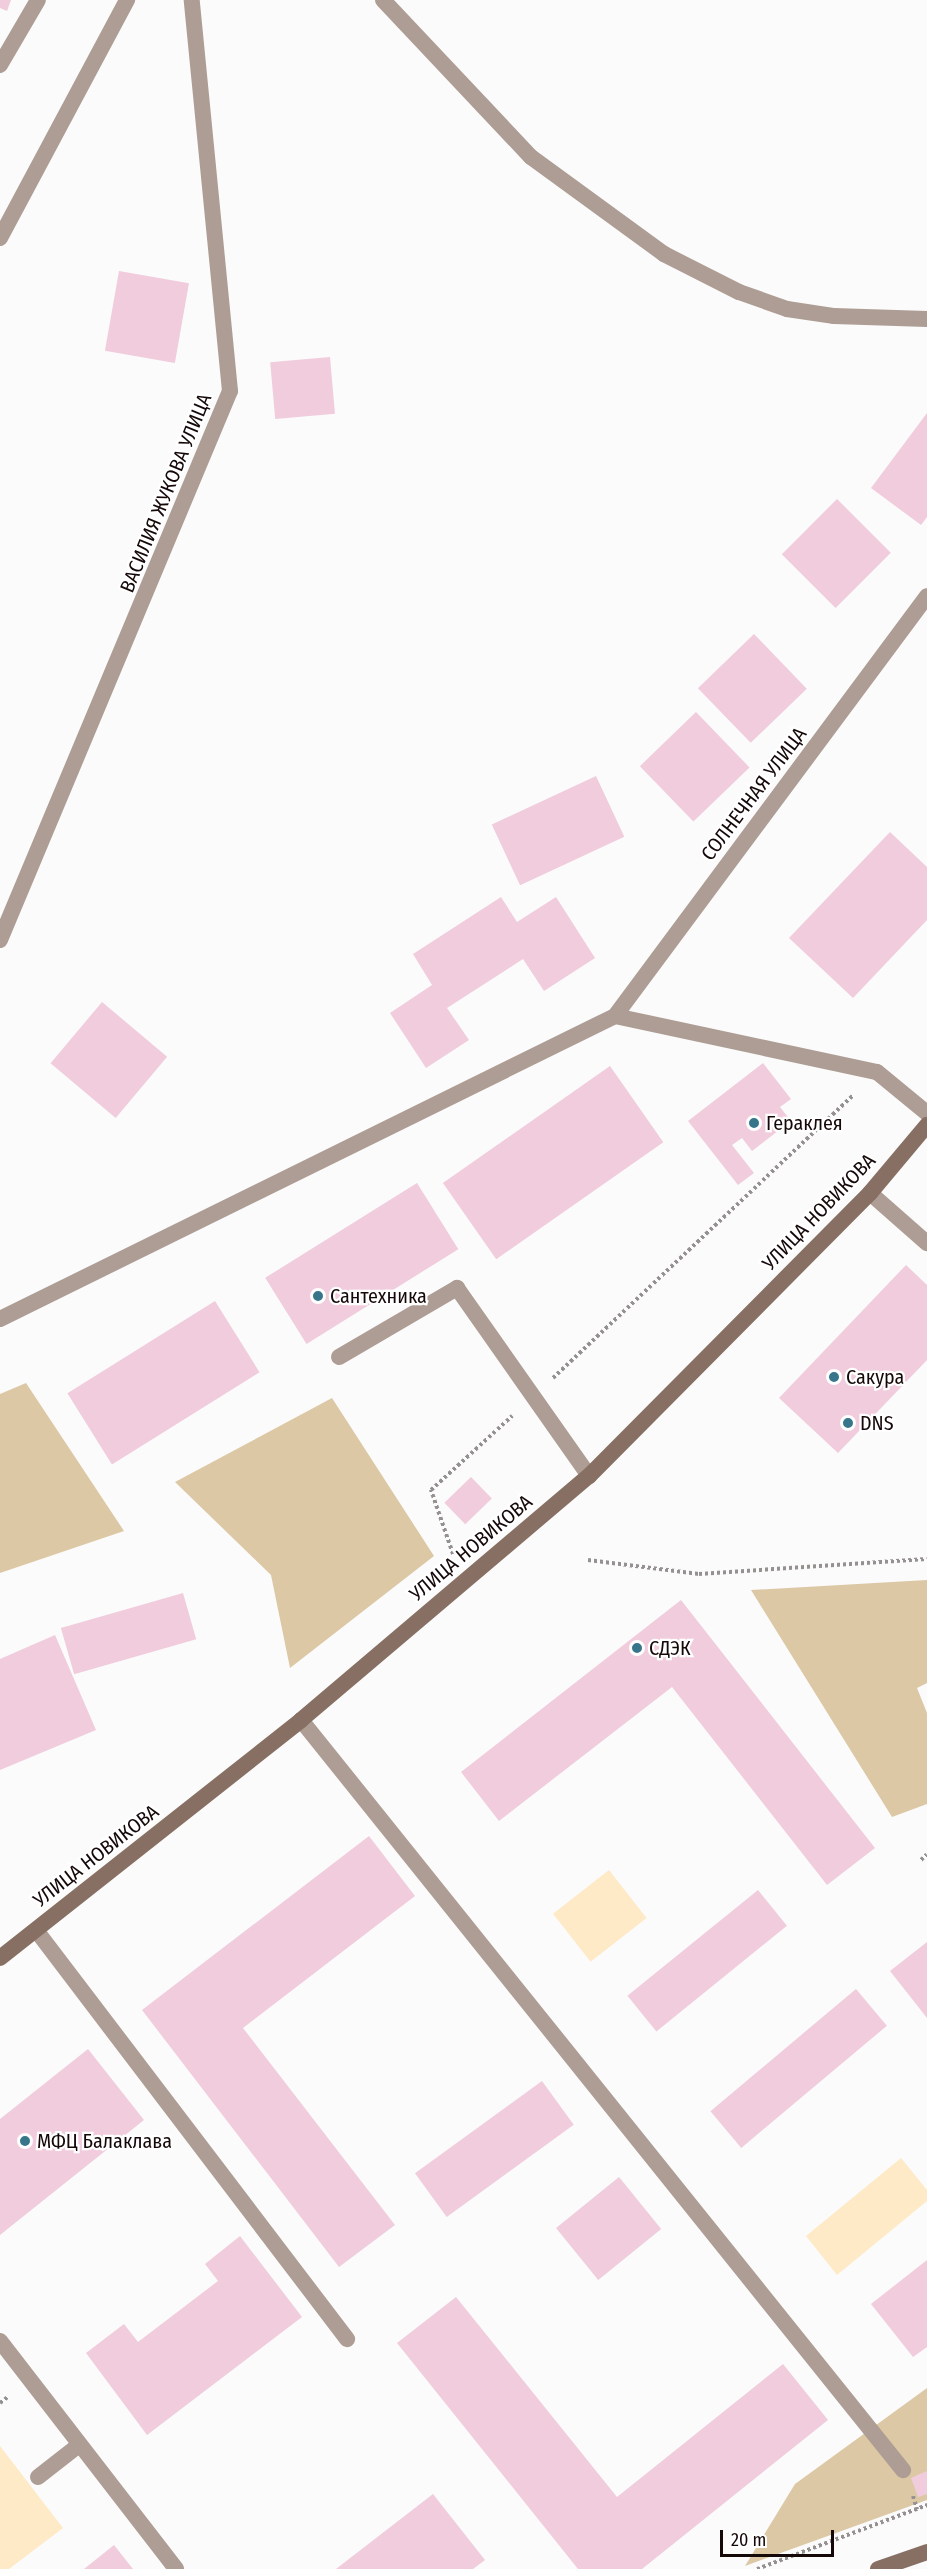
<!DOCTYPE html>
<meta charset="utf-8">
<style>
body{margin:0}
#map{position:relative;width:927px;height:2569px;overflow:hidden;background:#fbfbfb;font-family:"Fira Sans Condensed",sans-serif}
div>[style]{position:absolute}
.green>*{inset:0;background:#feeac6;transform-origin:0 0}
.forest>*{inset:0;background:#dcc8a5}
.building>*{inset:0;background:#f0ccdc;transform-origin:0 0}
.path>*{height:4px;margin-top:-2px;transform-origin:0;background:repeating-linear-gradient(90deg,#969191 0 3px,transparent 0 6px)}
.service>*{height:16px;margin:-8px;padding:0 8px;transform-origin:8px;border-radius:8px;background:#ad9d94}
.minor>*{height:16px;margin:-8px;padding:0 8px;transform-origin:8px;border-radius:8px;background:#ad9d94}
.secondary>*{height:16px;margin:-8px;padding:0 8px;transform-origin:8px;border-radius:8px;background:#877063}
.dots>*{width:16px;height:16px;translate:-50% -50%;box-sizing:border-box;border:3px solid #fff;border-radius:50%}
span{translate:-50% -50%;white-space:nowrap;text-align:center;line-height:1.15;-webkit-text-stroke:4.5px #fff;paint-order:stroke}
.street-label{font-size:20px;color:#150808}
.poi-label{font-size:20px;color:#150808}
.left{translate:0 -50%;text-align:left}
.scale{position:absolute;left:720px;top:2530px;width:114px;height:27px;box-sizing:border-box;border:3px solid #150808;border-top:0;padding-left:8px;font-size:18px;line-height:21px;white-space:nowrap;color:#150808;-webkit-text-stroke:4px #fff;paint-order:stroke}
</style>
<div id="map">
<div class="green">
<div style="left:609px;top:1870px;width:61px;height:71px;rotate:52deg"></div>
<div style="clip-path:polygon(901px 2158px,927px 2190px,927px 2201px,837px 2275px,806px 2236px)"></div>
<div style="clip-path:polygon(0 2446px,63px 2528px,9px 2569px,0 2569px)"></div>
</div>
<div class="forest">
<div style="clip-path:polygon(26px 1383px,124px 1531px,0 1573px,0 1394px)"></div>
<div style="clip-path:polygon(332px 1398px,434px 1556px,290px 1668px,271px 1575px,175px 1482px)"></div>
<div style="clip-path:polygon(927px 1580px,927px 1683px,917px 1688px,927px 1713px,927px 1804px,892px 1817px,751px 1590px)"></div>
<div style="clip-path:polygon(927px 2388px,927px 2500px,745px 2566px,795px 2484px)"></div>
</div>
<div class="building">
<div style="clip-path:polygon(0 0,11px 0,7px 11px,0 8px)"></div>
<div style="left:119px;top:271px;width:71px;height:81px;rotate:10deg"></div>
<div style="left:330px;top:357px;width:57px;height:60px;rotate:85deg"></div>
<div style="clip-path:polygon(927px 413px,927px 517px,921px 525px,871px 488px)"></div>
<div style="left:837px;top:499px;width:76px;height:78px;rotate:45deg"></div>
<div style="left:754px;top:634px;width:76px;height:78px;rotate:46deg"></div>
<div style="left:696px;top:712px;width:77px;height:78px;rotate:46deg"></div>
<div style="left:596px;top:776px;width:67px;height:115px;rotate:65deg"></div>
<div style="clip-path:polygon(890px 832px,927px 867px,927px 920px,853px 998px,789px 938px)"></div>
<div style="clip-path:polygon(501px 897px,517px 922px,556px 897px,595px 958px,544px 991px,523px 959px,447px 1008px,469px 1040px,426px 1068px,390px 1013px,432px 985px,413px 954px)"></div>
<div style="left:102px;top:1002px;width:85px;height:80px;rotate:40deg"></div>
<div style="clip-path:polygon(763px 1063px,791px 1099px,780px 1107px,791px 1121px,752px 1151px,742px 1138px,732px 1145px,754px 1173px,738px 1185px,688px 1121px)"></div>
<div style="left:610px;top:1066px;width:93px;height:204px;rotate:55deg"></div>
<div style="left:417px;top:1183px;width:78px;height:179px;rotate:58deg"></div>
<div style="clip-path:polygon(906px 1265px,927px 1285px,927px 1360px,838px 1453px,779px 1398px)"></div>
<div style="left:215px;top:1301px;width:84px;height:174px;rotate:58deg"></div>
<div style="left:471px;top:1477px;width:30px;height:37px;rotate:46deg"></div>
<div style="left:183px;top:1593px;width:48px;height:127px;rotate:74deg"></div>
<div style="clip-path:polygon(681px 1600px,875px 1848px,827px 1885px,672px 1687px,499px 1821px,461px 1772px)"></div>
<div style="clip-path:polygon(55px 1635px,96px 1730px,0 1770px,0 1659px)"></div>
<div style="clip-path:polygon(369px 1836px,415px 1896px,243px 2028px,395px 2225px,339px 2267px,142px 2010px)"></div>
<div style="left:758px;top:1890px;width:46px;height:168px;rotate:51deg"></div>
<div style="clip-path:polygon(927px 1942px,927px 2018px,890px 1971px)"></div>
<div style="left:856px;top:1989px;width:48px;height:190px;rotate:50deg"></div>
<div style="clip-path:polygon(88px 2049px,144px 2120px,0 2235px,0 2119px)"></div>
<div style="left:542px;top:2081px;width:54px;height:157px;rotate:54deg"></div>
<div style="left:619px;top:2177px;width:67px;height:81px;rotate:51deg"></div>
<div style="clip-path:polygon(240px 2236px,302px 2317px,147px 2435px,86px 2353px,124px 2324px,138px 2342px,218px 2281px,205px 2264px)"></div>
<div style="clip-path:polygon(927px 2260px,927px 2347px,913px 2357px,871px 2304px)"></div>
<div style="clip-path:polygon(456px 2297px,617px 2497px,783px 2364px,828px 2420px,642px 2569px,578px 2569px,397px 2343px)"></div>
<div style="clip-path:polygon(927px 2471px,927px 2494px,918px 2497px,911px 2478px)"></div>
<div style="clip-path:polygon(433px 2494px,485px 2560px,473px 2569px,336px 2569px)"></div>
<div style="clip-path:polygon(114px 2545px,133px 2569px,84px 2569px)"></div>
</div>
<div class="path">
<div style="left:553px;top:1378px;width:412px;rotate:-43.3deg"></div>
<div style="left:453px;top:1554px;width:68px;rotate:-109deg"></div>
<div style="left:431px;top:1490px;width:110px;rotate:-42.4deg"></div>
<div style="left:588px;top:1560px;width:112px;rotate:7.2deg"></div>
<div style="left:699px;top:1574px;width:228px;rotate:-3.8deg"></div>
<div style="left:921px;top:1860px;width:8px;rotate:-45deg"></div>
<div style="left:0;top:2403px;width:11px;rotate:-38deg"></div>
<div style="left:913px;top:2496px;width:14px;rotate:73deg"></div>
<div style="left:757px;top:2569px;width:182px;rotate:-20.6deg"></div>
</div>
<div class="service">
<div style="left:383px;top:0;width:216px;rotate:46.7deg"></div>
<div style="left:531px;top:157px;width:165px;rotate:36.1deg"></div>
<div style="left:664px;top:254px;width:84px;rotate:26.9deg"></div>
<div style="left:739px;top:292px;width:51px;rotate:19.5deg"></div>
<div style="left:787px;top:309px;width:48px;rotate:8.5deg"></div>
<div style="left:834px;top:316px;width:93px;rotate:1.8deg"></div>
<div style="left:0;top:65px;width:75px;rotate:-59.7deg"></div>
<div style="left:0;top:238px;width:270px;rotate:-61.9deg"></div>
<div style="left:870px;top:1193px;width:76px;rotate:41.3deg"></div>
<div style="left:339px;top:1357px;width:137px;rotate:-30.3deg"></div>
<div style="left:457px;top:1288px;width:230px;rotate:54.9deg"></div>
<div style="left:301px;top:1720px;width:962px;rotate:51.25deg"></div>
<div style="left:36px;top:1930px;width:514px;rotate:52.75deg"></div>
<div style="left:0;top:2341px;width:288px;rotate:52.3deg"></div>
<div style="left:38px;top:2477px;width:52px;rotate:-38deg"></div>
</div>
<div class="minor">
<div style="left:0;top:940px;width:595px;rotate:-67.27deg"></div>
<div style="left:230px;top:391px;width:393px;rotate:-95.6deg"></div>
<div style="left:615px;top:1016px;width:523px;rotate:-53.39deg"></div>
<div style="left:0;top:1319px;width:686px;rotate:-26.23deg"></div>
<div style="left:615px;top:1016px;width:268px;rotate:12.1deg"></div>
<div style="left:877px;top:1072px;width:65px;rotate:39.4deg"></div>
</div>
<div class="secondary">
<div style="left:0;top:1958px;width:384px;rotate:-38.3deg"></div>
<div style="left:301px;top:1720px;width:377px;rotate:-40.3deg"></div>
<div style="left:589px;top:1476px;width:399px;rotate:-45.2deg"></div>
<div style="left:870px;top:1193px;width:89px;rotate:-50deg"></div>
<div style="left:878px;top:2569px;width:52px;rotate:-19.1deg"></div>
</div>
<div class="dots">
<div style="left:754px;top:1123px;background:#37758b"></div>
<div style="left:318px;top:1296px;background:#37758b"></div>
<div style="left:834px;top:1377px;background:#37758b"></div>
<div style="left:848px;top:1423px;background:#37758b"></div>
<div style="left:637px;top:1648px;background:#37758b"></div>
<div style="left:25px;top:2141px;background:#37758b"></div>
</div>
<div class="street-label">
<span style="left:166px;top:493px;rotate:-68deg">ВАСИЛИЯ ЖУКОВА УЛИЦА</span>
<span style="left:754px;top:794px;rotate:-53deg">СОЛНЕЧНАЯ УЛИЦА</span>
<span style="left:819px;top:1212px;rotate:-46deg">УЛИЦА НОВИКОВА</span>
<span style="left:471px;top:1548px;rotate:-40deg">УЛИЦА НОВИКОВА</span>
<span style="left:96px;top:1856px;rotate:-38deg">УЛИЦА НОВИКОВА</span>
</div>
<div class="poi-label">
<span class="left" style="left:766px;top:1123px">Гераклея</span>
<span class="left" style="left:330px;top:1296px">Сантехника</span>
<span class="left" style="left:846px;top:1377px">Сакура</span>
<span class="left" style="left:860px;top:1423px">DNS</span>
<span class="left" style="left:649px;top:1648px">СДЭК</span>
<span class="left" style="left:37px;top:2141px">МФЦ Балаклава</span>
</div>
<div class="scale">20 m</div>
</div>
